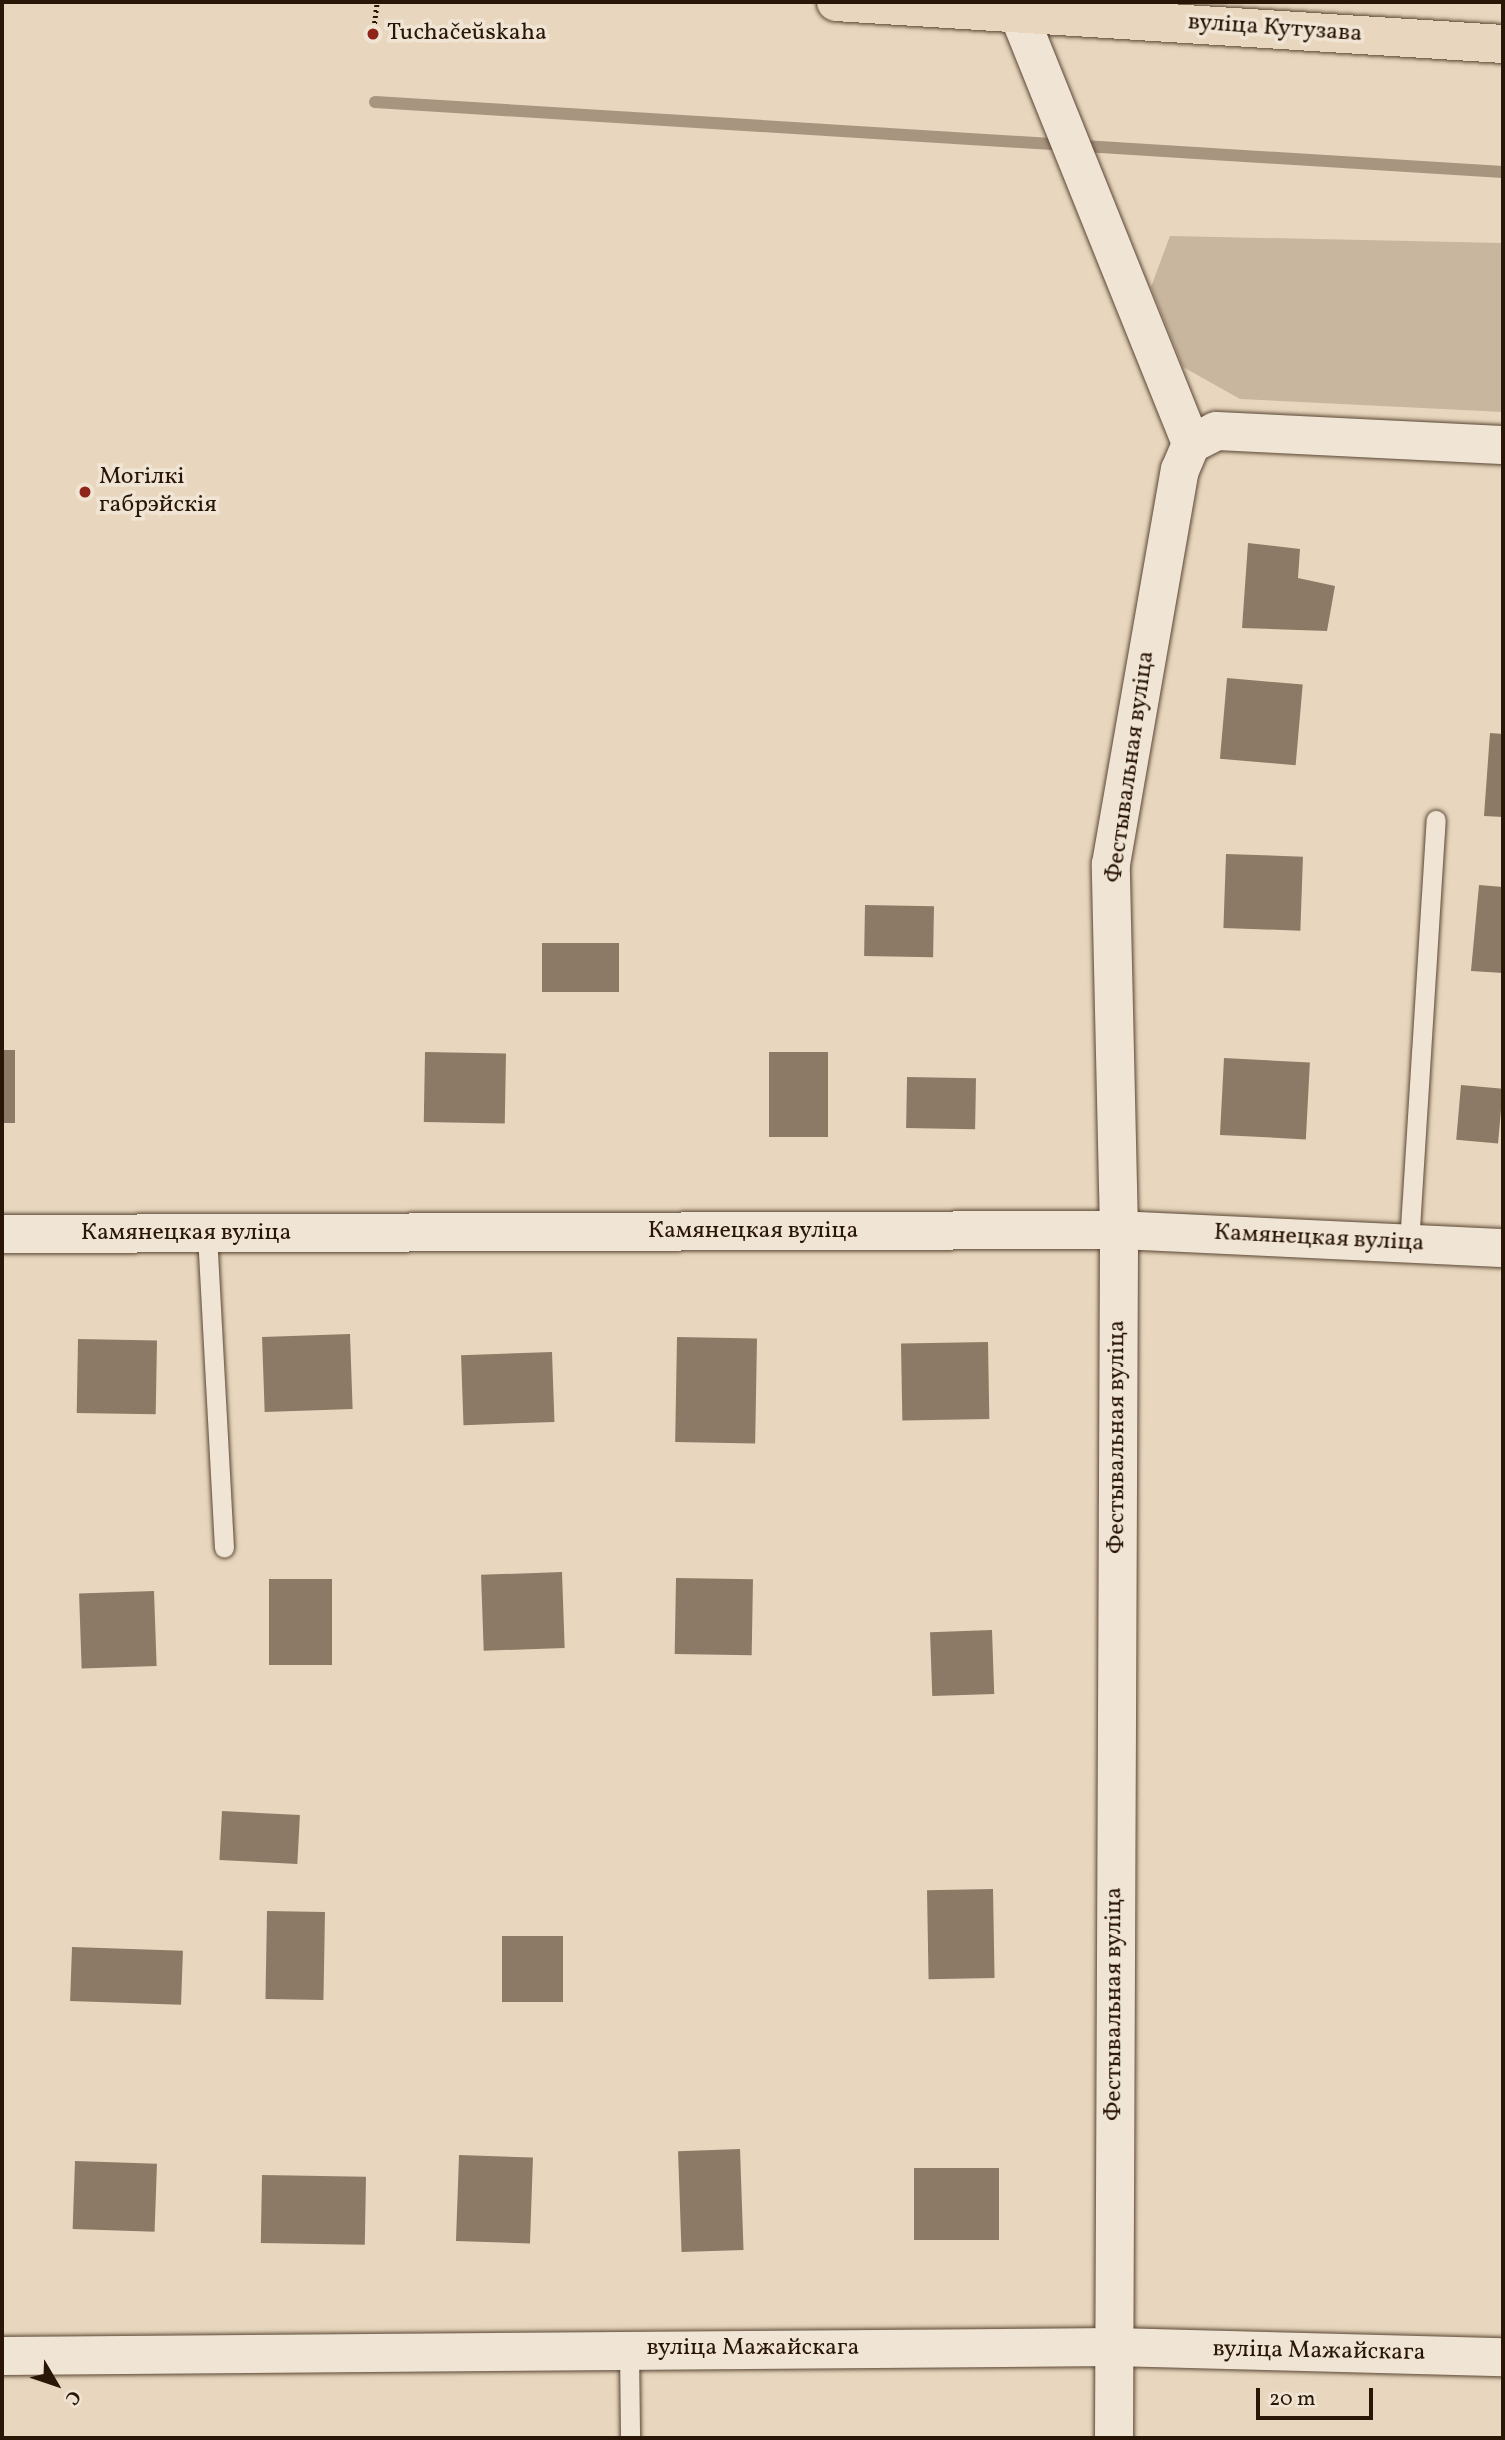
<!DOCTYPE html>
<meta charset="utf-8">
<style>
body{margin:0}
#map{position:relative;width:1505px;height:2440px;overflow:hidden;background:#e8d7be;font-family:Vollkorn,serif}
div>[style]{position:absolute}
.green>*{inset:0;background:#c8b69f}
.stream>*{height:12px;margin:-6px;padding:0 6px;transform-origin:6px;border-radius:6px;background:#a7957f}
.building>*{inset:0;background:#8d7a66;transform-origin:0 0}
.path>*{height:4.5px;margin-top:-2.25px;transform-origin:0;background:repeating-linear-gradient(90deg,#2a1606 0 2px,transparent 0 5.5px)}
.roads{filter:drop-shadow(0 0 2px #5a4634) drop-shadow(0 0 2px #5a4634)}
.service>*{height:19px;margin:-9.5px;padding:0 9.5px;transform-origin:9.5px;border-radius:9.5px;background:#f0e5d5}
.minor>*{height:38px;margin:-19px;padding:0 19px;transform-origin:19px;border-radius:19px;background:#f0e5d5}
.primary>*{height:38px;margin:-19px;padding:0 19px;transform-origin:19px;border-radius:19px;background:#e8d7be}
.dots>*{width:19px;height:19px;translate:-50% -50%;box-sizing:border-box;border:4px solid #f0e5d5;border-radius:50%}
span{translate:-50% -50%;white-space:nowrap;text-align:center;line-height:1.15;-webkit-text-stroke:7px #f0e5d5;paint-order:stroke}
.street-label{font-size:24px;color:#2a1606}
.poi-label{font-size:24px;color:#2a1606}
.left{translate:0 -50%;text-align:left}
.frame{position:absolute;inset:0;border:4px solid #2a1606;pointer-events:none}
.north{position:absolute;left:21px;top:2349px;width:70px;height:70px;-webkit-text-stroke:5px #f0e5d5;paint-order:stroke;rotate:129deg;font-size:19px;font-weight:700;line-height:28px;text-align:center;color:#2a1606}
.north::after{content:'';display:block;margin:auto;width:24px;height:32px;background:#2a1606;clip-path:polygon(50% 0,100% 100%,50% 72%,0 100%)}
.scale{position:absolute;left:1256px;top:2388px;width:117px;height:32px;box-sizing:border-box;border:4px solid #2a1606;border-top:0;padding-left:9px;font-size:21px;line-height:24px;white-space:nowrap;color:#2a1606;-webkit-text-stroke:5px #f0e5d5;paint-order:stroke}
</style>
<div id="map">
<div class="green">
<div style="clip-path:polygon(1170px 236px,1503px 243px,1503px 412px,1240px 399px,1183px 367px,1151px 287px)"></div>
</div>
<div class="stream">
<div style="left:375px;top:102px;width:1130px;rotate:3.55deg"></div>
</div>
<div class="building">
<div style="clip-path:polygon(1248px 543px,1300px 549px,1298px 578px,1335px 586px,1327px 631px,1242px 628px)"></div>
<div style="left:1227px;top:678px;width:76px;height:81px;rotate:5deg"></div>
<div style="clip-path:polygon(1490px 733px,1503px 734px,1503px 817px,1484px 816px)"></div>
<div style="left:1226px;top:854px;width:77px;height:74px;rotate:2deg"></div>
<div style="clip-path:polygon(1479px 885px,1503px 887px,1503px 973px,1471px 971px)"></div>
<div style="left:865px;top:905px;width:69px;height:51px;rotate:1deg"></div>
<div style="left:542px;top:943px;width:77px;height:49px"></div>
<div style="left:2px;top:1050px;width:13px;height:73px"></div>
<div style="left:425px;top:1052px;width:81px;height:70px;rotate:1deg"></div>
<div style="left:828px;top:1052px;width:85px;height:59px;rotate:90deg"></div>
<div style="left:1224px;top:1058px;width:86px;height:77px;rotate:3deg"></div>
<div style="left:907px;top:1077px;width:69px;height:51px;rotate:1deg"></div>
<div style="left:1461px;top:1085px;width:42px;height:55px;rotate:5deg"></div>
<div style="left:350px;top:1334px;width:75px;height:88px;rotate:88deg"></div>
<div style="left:677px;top:1337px;width:80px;height:105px;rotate:1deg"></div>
<div style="left:78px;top:1339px;width:79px;height:74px;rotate:1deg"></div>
<div style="left:988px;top:1342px;width:77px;height:87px;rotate:89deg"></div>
<div style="left:552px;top:1352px;width:70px;height:91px;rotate:88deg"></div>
<div style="left:562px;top:1572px;width:76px;height:81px;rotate:88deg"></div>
<div style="left:676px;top:1578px;width:77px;height:76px;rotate:1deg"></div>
<div style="left:332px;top:1579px;width:86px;height:63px;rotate:90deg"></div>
<div style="left:154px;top:1591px;width:75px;height:75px;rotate:88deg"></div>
<div style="left:992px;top:1630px;width:64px;height:62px;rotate:88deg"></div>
<div style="left:222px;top:1811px;width:78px;height:49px;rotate:3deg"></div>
<div style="left:993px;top:1889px;width:89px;height:66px;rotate:89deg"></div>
<div style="left:267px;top:1911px;width:58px;height:88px;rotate:1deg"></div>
<div style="left:502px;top:1936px;width:61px;height:66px"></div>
<div style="left:72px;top:1947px;width:111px;height:54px;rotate:2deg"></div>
<div style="left:740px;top:2149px;width:101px;height:62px;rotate:88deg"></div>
<div style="left:459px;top:2155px;width:74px;height:86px;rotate:2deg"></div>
<div style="left:75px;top:2161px;width:82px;height:68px;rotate:2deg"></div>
<div style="left:914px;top:2168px;width:85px;height:72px"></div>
<div style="left:262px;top:2175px;width:104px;height:68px;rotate:1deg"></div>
</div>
<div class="path">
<div style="left:373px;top:34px;width:32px;rotate:-83deg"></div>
</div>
<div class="roads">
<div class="service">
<div style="left:207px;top:1234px;width:314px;rotate:86.9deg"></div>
<div style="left:1409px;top:1244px;width:425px;rotate:-86.4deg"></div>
<div style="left:629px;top:2350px;width:88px;rotate:89.3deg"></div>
</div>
<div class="minor">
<div style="left:1021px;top:2px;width:11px;rotate:105deg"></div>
<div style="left:1018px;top:13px;width:464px;rotate:68.1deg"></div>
<div style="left:2px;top:1234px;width:1117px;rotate:-0.21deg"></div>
<div style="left:1119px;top:1230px;width:384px;rotate:2.7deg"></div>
<div style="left:2px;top:2356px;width:1112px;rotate:-0.46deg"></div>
<div style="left:1114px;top:2347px;width:389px;rotate:1.5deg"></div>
<div style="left:1114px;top:2438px;width:1208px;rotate:-89.76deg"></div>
<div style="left:1119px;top:1230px;width:366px;rotate:-91.3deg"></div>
<div style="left:1111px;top:864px;width:400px;rotate:-80.1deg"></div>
<div style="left:1180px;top:470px;width:28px;rotate:-67deg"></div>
<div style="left:1191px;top:444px;width:28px;rotate:-27deg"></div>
<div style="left:1216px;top:431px;width:287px;rotate:2.8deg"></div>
</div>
<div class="primary">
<div style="left:836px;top:2px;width:668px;rotate:3.6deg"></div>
</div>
</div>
<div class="dots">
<div style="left:373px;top:34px;background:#8f2418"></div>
<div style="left:85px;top:492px;background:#8f2418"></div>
</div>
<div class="street-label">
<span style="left:1275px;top:29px;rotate:4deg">вуліца Кутузава</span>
<span style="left:1131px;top:767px;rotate:-82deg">Фестывальная вуліца</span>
<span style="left:753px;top:1232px">Камянецкая вуліца</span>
<span style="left:186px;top:1234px">Камянецкая вуліца</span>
<span style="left:1319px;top:1239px;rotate:3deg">Камянецкая вуліца</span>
<span style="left:1118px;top:1437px;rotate:-90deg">Фестывальная вуліца</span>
<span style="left:1115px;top:2004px;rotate:-90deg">Фестывальная вуліца</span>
<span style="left:753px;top:2349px">вуліца Мажайскага</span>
<span style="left:1319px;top:2352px;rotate:1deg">вуліца Мажайскага</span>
</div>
<div class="poi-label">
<span class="left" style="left:387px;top:34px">Tuchačeŭskaha</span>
<span class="left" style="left:99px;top:492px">Могілкі<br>габрэйскія</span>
</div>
<div class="frame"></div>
<div class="north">С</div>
<div class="scale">20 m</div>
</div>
